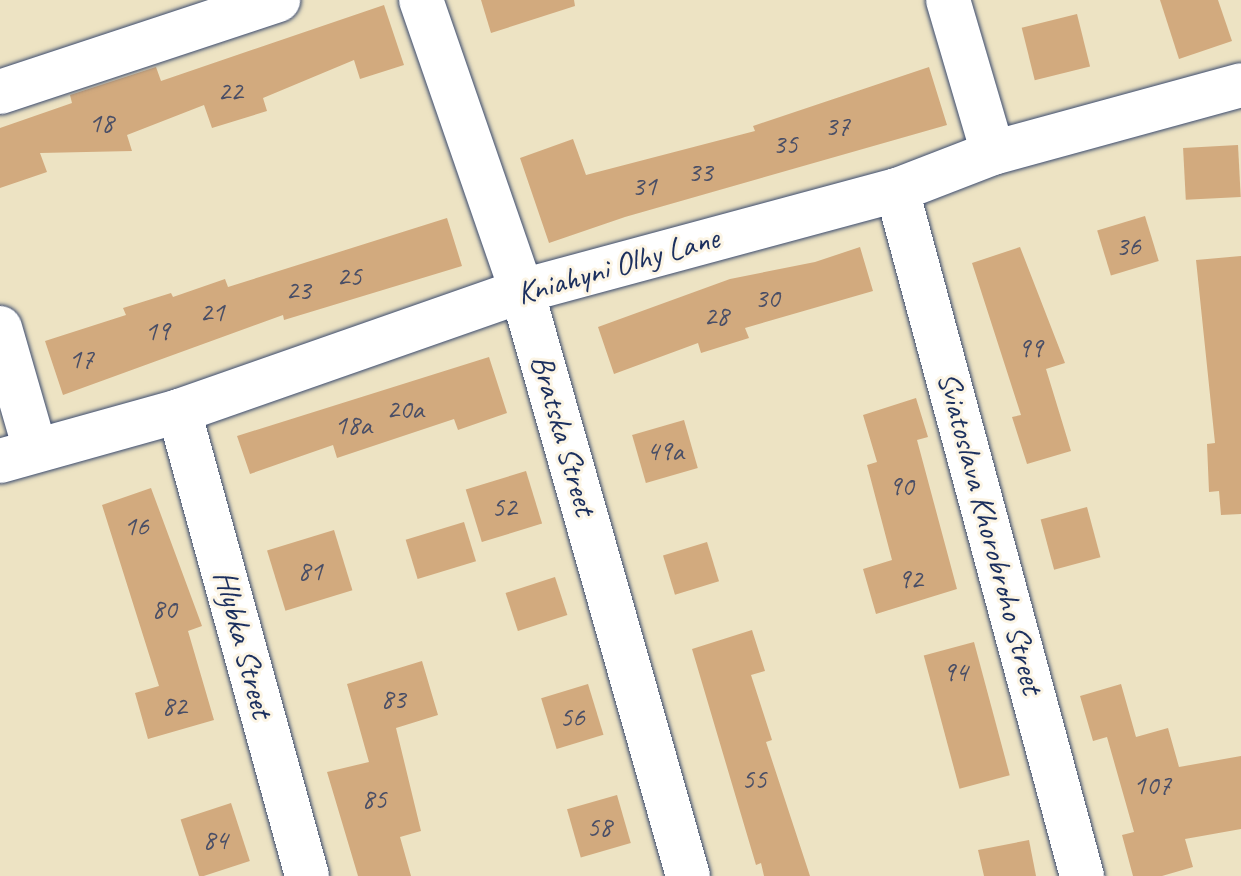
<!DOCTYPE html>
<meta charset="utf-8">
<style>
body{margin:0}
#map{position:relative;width:1241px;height:876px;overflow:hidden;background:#ede3c3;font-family:Caveat,sans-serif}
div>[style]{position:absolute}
.building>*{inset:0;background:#d2aa7e;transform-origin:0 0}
.roads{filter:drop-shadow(0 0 2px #3a4a6d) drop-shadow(0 0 2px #3a4a6d)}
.minor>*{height:44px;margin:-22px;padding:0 22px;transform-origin:22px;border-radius:22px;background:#fff}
span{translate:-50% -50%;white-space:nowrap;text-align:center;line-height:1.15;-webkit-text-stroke:6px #fcf5e5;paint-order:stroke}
.number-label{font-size:28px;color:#494e66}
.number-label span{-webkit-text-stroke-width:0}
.street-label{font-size:32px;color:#1b2f5e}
</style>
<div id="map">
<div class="building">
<div style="clip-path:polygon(481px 0,574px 0,575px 6px,491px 33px)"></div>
<div style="clip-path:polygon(1160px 0,1218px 0,1232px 41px,1179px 59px)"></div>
<div style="clip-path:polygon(384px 5px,404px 65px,360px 79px,354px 60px,263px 98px,267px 111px,212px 128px,204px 105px,127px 135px,132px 151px,40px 153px,47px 172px,0 188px,0 128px,72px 103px,70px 95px,156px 67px,161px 81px)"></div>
<div style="left:1077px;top:14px;width:54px;height:57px;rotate:76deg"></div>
<div style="clip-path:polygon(929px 67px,947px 125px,625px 217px,549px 243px,520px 158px,573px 139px,586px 175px,755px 131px,753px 126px)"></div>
<div style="left:1238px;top:145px;width:52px;height:55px;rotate:87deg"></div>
<div style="left:1145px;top:216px;width:47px;height:50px;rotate:73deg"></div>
<div style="clip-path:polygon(447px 218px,462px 266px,284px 320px,283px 315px,63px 395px,45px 341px,126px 315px,123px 308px,171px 293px,173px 297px,225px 279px,228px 287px)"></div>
<div style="clip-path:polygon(860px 247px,873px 291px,745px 328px,749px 338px,701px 353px,698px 343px,614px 374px,598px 327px,730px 279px,815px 262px)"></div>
<div style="clip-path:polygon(1020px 247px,1065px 363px,1046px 369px,1071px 451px,1027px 464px,1012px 417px,1021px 415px,972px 263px)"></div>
<div style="clip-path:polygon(1241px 256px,1241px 514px,1221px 515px,1219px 491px,1209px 492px,1207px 444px,1215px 443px,1196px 260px)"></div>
<div style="clip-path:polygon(489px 357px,507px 413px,458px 430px,454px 419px,337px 458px,333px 445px,250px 474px,237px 436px)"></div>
<div style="clip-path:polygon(916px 398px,928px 437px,917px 440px,957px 589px,876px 614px,863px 569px,892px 560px,867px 465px,877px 462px,863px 415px)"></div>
<div style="left:684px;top:420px;width:50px;height:54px;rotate:74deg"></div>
<div style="left:526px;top:471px;width:55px;height:63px;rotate:73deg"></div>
<div style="clip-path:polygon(151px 488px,202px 626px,188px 631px,214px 720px,148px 739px,135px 693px,159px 686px,102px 505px)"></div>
<div style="left:1087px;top:507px;width:52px;height:48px;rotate:75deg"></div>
<div style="left:464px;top:522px;width:41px;height:61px;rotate:73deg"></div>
<div style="left:334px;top:530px;width:63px;height:70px;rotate:73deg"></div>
<div style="left:707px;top:542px;width:41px;height:46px;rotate:73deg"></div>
<div style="left:555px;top:577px;width:40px;height:52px;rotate:72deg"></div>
<div style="clip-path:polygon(752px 630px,765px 671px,751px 675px,772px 740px,766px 742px,810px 876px,764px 876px,761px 863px,756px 865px,692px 649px)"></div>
<div style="left:974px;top:642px;width:138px;height:52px;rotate:75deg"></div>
<div style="clip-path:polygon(422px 661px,438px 715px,396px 728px,421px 831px,400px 837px,411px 876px,358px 876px,327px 772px,369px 762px,347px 684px)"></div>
<div style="left:588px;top:684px;width:53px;height:49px;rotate:73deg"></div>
<div style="clip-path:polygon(1121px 684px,1136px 737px,1168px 728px,1179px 767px,1241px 756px,1241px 829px,1185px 839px,1193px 867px,1162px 876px,1133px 876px,1122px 835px,1134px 832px,1107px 737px,1093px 741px,1080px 696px)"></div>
<div style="left:617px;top:795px;width:50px;height:52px;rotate:74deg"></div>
<div style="left:231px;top:803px;width:61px;height:53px;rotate:72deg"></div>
<div style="clip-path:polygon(1029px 840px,1036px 876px,984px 876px,978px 850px)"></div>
</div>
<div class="roads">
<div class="minor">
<div style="left:421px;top:0;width:308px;rotate:70.9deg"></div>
<div style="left:522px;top:291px;width:608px;rotate:74.16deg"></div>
<div style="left:948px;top:0;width:159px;rotate:73.6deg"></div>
<div style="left:0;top:92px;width:293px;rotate:-18.3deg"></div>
<div style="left:897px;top:190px;width:711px;rotate:74.91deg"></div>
<div style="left:0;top:328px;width:126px;rotate:73.9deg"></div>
<div style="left:179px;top:411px;width:482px;rotate:74.6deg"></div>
<div style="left:0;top:461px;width:186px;rotate:-15.6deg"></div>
<div style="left:179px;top:411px;width:363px;rotate:-19.3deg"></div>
<div style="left:522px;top:291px;width:388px;rotate:-15.1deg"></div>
<div style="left:897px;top:190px;width:103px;rotate:-21.1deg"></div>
<div style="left:993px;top:153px;width:257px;rotate:-15.3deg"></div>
</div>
</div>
<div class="number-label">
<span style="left:230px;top:91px">22</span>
<span style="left:101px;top:123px">18</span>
<span style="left:837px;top:126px">37</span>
<span style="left:785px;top:144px">35</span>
<span style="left:700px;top:172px">33</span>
<span style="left:644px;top:186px">31</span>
<span style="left:1128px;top:246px">36</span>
<span style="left:349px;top:276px">25</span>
<span style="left:298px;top:290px">23</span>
<span style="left:767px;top:298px">30</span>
<span style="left:212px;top:312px">21</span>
<span style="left:716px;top:316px">28</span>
<span style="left:157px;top:331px">19</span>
<span style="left:1030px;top:348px">99</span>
<span style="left:81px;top:359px">17</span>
<span style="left:405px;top:409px">20а</span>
<span style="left:353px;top:425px">18а</span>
<span style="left:665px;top:451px">49а</span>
<span style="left:901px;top:486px">90</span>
<span style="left:504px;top:507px">52</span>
<span style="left:136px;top:526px">16</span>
<span style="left:310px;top:571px">81</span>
<span style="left:910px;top:579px">92</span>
<span style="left:164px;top:609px">80</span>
<span style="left:955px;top:672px">94</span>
<span style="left:393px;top:699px">83</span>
<span style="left:174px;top:706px">82</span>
<span style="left:572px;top:717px">56</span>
<span style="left:754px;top:779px">55</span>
<span style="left:1152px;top:785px">107</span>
<span style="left:374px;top:799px">85</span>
<span style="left:599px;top:827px">58</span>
<span style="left:215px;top:840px">84</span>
</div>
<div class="street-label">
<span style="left:618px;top:266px;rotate:-16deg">Kniahyni Olhy Lane</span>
<span style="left:563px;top:435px;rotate:74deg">Bratska Street</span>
<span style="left:990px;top:533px;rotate:75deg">Sviatoslava Khorobroho Street</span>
<span style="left:243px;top:644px;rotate:75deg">Hlybka Street</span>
</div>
</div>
